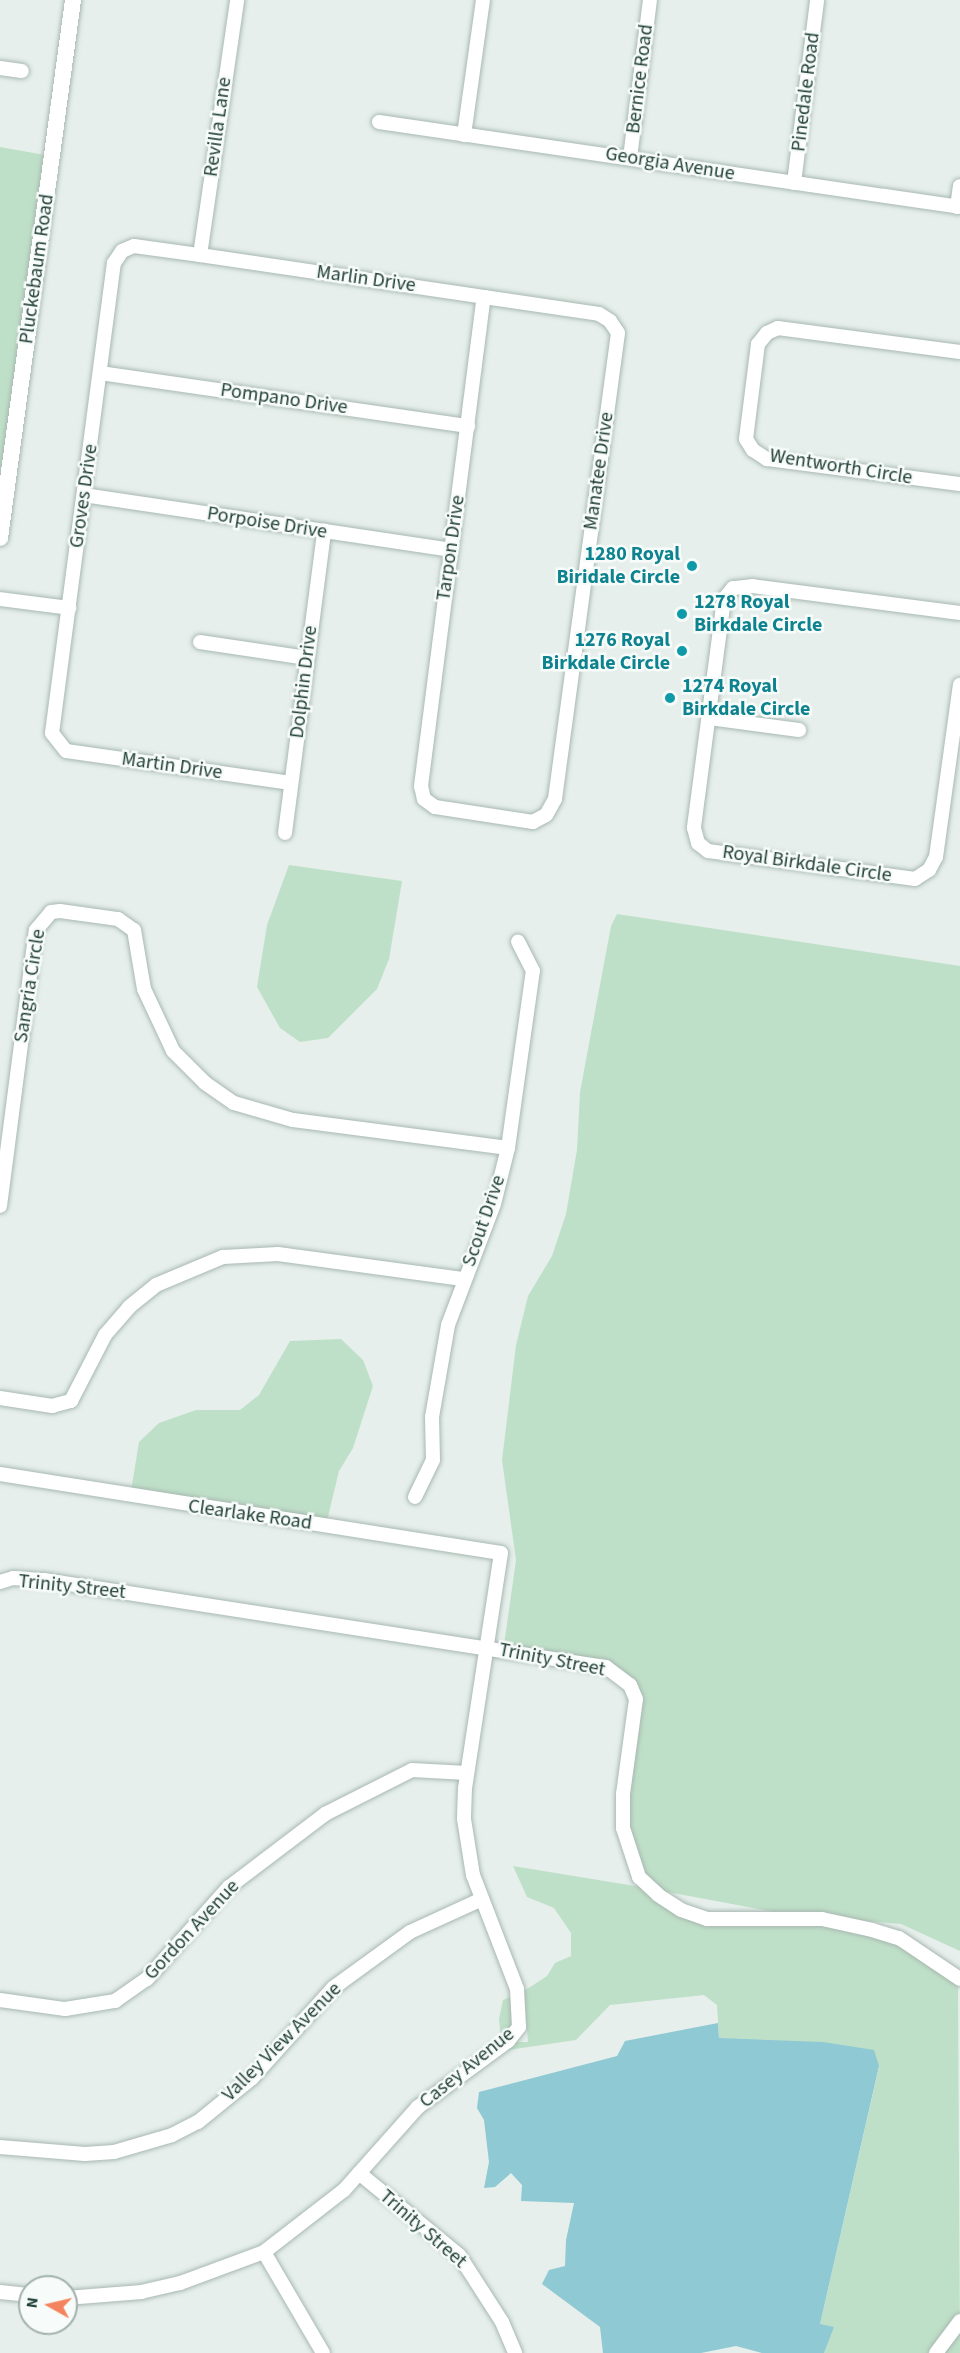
<!DOCTYPE html>
<style>
body{margin:0}
#map{position:relative;width:960px;height:2353px;overflow:hidden;background:#e6efeb;font-family:"Source Sans 3",sans-serif}
div>[style]{position:absolute}
.green>*{inset:0;background:#bfe0c8}
.water>*{inset:0;background:#8ec9d4}
.roads{filter:drop-shadow(0 0 2px #a8b8b2) drop-shadow(0 0 2px #a8b8b2)}
.minor>*{height:14px;margin:-7px;padding:0 7px;transform-origin:7px;border-radius:7px;background:#fff}
.tertiary>*{height:16px;margin:-8px;padding:0 8px;transform-origin:8px;border-radius:8px;background:#fff}
.dots>*{width:16px;height:16px;translate:-50% -50%;box-sizing:border-box;border:3px solid #f7fbf9;border-radius:50%}
span{translate:-50% -50%;white-space:nowrap;text-align:center;line-height:1.15;-webkit-text-stroke:5px #f7fbf9;paint-order:stroke}
.street-label{font-size:20px;color:#24423a}
.culture-label{font-size:20px;color:#0d838f;font-weight:700}
.right{translate:-100% -50%;text-align:right}
.left{translate:0 -50%;text-align:left}
.north{position:absolute;left:18px;top:2275px;width:60px;height:60px;box-sizing:border-box;background:#f7fbf9;border:2px solid #a3b1ad;border-radius:50%;rotate:278deg;font-size:16px;font-weight:700;line-height:24px;text-align:center;color:#24423a}
.north::after{content:'';display:block;margin:auto;width:21px;height:27px;background:#f4845f;clip-path:polygon(50% 0,100% 100%,50% 72%,0 100%)}
</style>
<div id="map">
<div class="green">
<div style="clip-path:polygon(0 147px,45px 155px,0 491px)"></div>
<div style="clip-path:polygon(289px 865px,402px 881px,389px 959px,377px 989px,328px 1038px,300px 1042px,280px 1028px,257px 987px,267px 925px)"></div>
<div style="clip-path:polygon(617px 914px,960px 966px,960px 1951px,901px 1924px,785px 1914px,662px 1891px,645px 1874px,630px 1827px,629px 1795px,643px 1700px,636px 1683px,608px 1662px,504px 1645px,516px 1560px,502px 1460px,516px 1345px,528px 1296px,552px 1256px,566px 1214px,577px 1150px,580px 1092px,611px 926px)"></div>
<div style="clip-path:polygon(341px 1339px,363px 1360px,373px 1386px,353px 1448px,339px 1471px,327px 1521px,131px 1491px,139px 1442px,159px 1423px,196px 1410px,240px 1410px,259px 1395px,290px 1341px)"></div>
<div style="clip-path:polygon(513px 1866px,641px 1887px,707px 1925px,822px 1924px,896px 1942px,958px 1984px,960px 2353px,824px 2353px,827px 2345px,820px 2324px,879px 2067px,759px 2041px,719px 2038px,717px 2005px,704px 1995px,610px 2005px,576px 2040px,502px 2051px,499px 2019px,503px 2000px,512px 1996px,515px 2042px,528px 2042px,524px 1991px,547px 1976px,555px 1963px,571px 1956px,571px 1933px,554px 1908px,527px 1897px)"></div>
</div>
<div class="water">
<div style="clip-path:polygon(718px 2023px,719px 2038px,823px 2042px,874px 2050px,879px 2066px,820px 2324px,834px 2327px,824px 2353px,762px 2353px,736px 2346px,701px 2353px,603px 2353px,600px 2327px,542px 2284px,549px 2270px,565px 2266px,566px 2240px,574px 2203px,521px 2201px,522px 2185px,511px 2173px,495px 2187px,484px 2188px,489px 2162px,484px 2120px,477px 2108px,479px 2092px,617px 2056px,625px 2041px)"></div>
</div>
<div class="roads">
<div class="minor">
<div style="left:0;top:68px;width:22px;rotate:8deg"></div>
<div style="left:379px;top:122px;width:587px;rotate:8.32deg"></div>
<div style="left:464px;top:135px;width:136px;rotate:-82deg"></div>
<div style="left:630px;top:158px;width:159px;rotate:-82.8deg"></div>
<div style="left:794px;top:183px;width:184px;rotate:-82.8deg"></div>
<div style="left:957px;top:207px;width:21px;rotate:-82deg"></div>
<div style="left:200px;top:255px;width:258px;rotate:-81.7deg"></div>
<div style="left:960px;top:352px;width:184px;rotate:-172.5deg"></div>
<div style="left:778px;top:328px;width:12px;rotate:156deg"></div>
<div style="left:767px;top:333px;width:14px;rotate:129deg"></div>
<div style="left:758px;top:344px;width:96px;rotate:97.2deg"></div>
<div style="left:746px;top:439px;width:13px;rotate:58deg"></div>
<div style="left:753px;top:450px;width:17px;rotate:33deg"></div>
<div style="left:767px;top:459px;width:195px;rotate:7.4deg"></div>
<div style="left:100px;top:373px;width:372px;rotate:8.2deg"></div>
<div style="left:84px;top:495px;width:370px;rotate:8.5deg"></div>
<div style="left:0;top:599px;width:70px;rotate:7.4deg"></div>
<div style="left:960px;top:613px;width:209px;rotate:-172.6deg"></div>
<div style="left:753px;top:586px;width:20px;rotate:174deg"></div>
<div style="left:733px;top:588px;width:14px;rotate:129deg"></div>
<div style="left:724px;top:599px;width:231px;rotate:97.5deg"></div>
<div style="left:694px;top:828px;width:16px;rotate:75deg"></div>
<div style="left:698px;top:843px;width:13px;rotate:39deg"></div>
<div style="left:708px;top:851px;width:209px;rotate:7.7deg"></div>
<div style="left:915px;top:879px;width:17px;rotate:-33deg"></div>
<div style="left:929px;top:870px;width:15px;rotate:-62deg"></div>
<div style="left:936px;top:857px;width:174px;rotate:-82.1deg"></div>
<div style="left:200px;top:642px;width:108px;rotate:8.5deg"></div>
<div style="left:709px;top:718px;width:91px;rotate:7.6deg"></div>
<div style="left:291px;top:783px;width:227px;rotate:-171.9deg"></div>
<div style="left:66px;top:751px;width:23px;rotate:-128deg"></div>
<div style="left:52px;top:733px;width:474px;rotate:-82.5deg"></div>
<div style="left:114px;top:263px;width:14px;rotate:-56deg"></div>
<div style="left:122px;top:251px;width:13px;rotate:-23deg"></div>
<div style="left:134px;top:246px;width:67px;rotate:7.8deg"></div>
<div style="left:200px;top:255px;width:287px;rotate:8.4deg"></div>
<div style="left:484px;top:297px;width:116px;rotate:8.4deg"></div>
<div style="left:599px;top:314px;width:13px;rotate:32deg"></div>
<div style="left:610px;top:321px;width:14px;rotate:56deg"></div>
<div style="left:618px;top:333px;width:470px;rotate:97.7deg"></div>
<div style="left:555px;top:799px;width:18px;rotate:119deg"></div>
<div style="left:546px;top:815px;width:15px;rotate:152deg"></div>
<div style="left:533px;top:822px;width:99px;rotate:-171.3deg"></div>
<div style="left:435px;top:807px;width:14px;rotate:-144deg"></div>
<div style="left:424px;top:799px;width:13px;rotate:-103deg"></div>
<div style="left:421px;top:786px;width:493px;rotate:-82.7deg"></div>
<div style="left:285px;top:833px;width:305px;rotate:-82.6deg"></div>
<div style="left:0;top:1206px;width:278px;rotate:-82.6deg"></div>
<div style="left:36px;top:930px;width:23px;rotate:-50deg"></div>
<div style="left:51px;top:912px;width:9px;rotate:-6deg"></div>
<div style="left:60px;top:911px;width:59px;rotate:7.9deg"></div>
<div style="left:118px;top:919px;width:19px;rotate:35deg"></div>
<div style="left:134px;top:930px;width:60px;rotate:80.4deg"></div>
<div style="left:144px;top:989px;width:68px;rotate:64.9deg"></div>
<div style="left:173px;top:1051px;width:45px;rotate:45deg"></div>
<div style="left:205px;top:1083px;width:35px;rotate:35deg"></div>
<div style="left:234px;top:1103px;width:61px;rotate:16.1deg"></div>
<div style="left:293px;top:1120px;width:217px;rotate:7.4deg"></div>
<div style="left:0;top:1398px;width:53px;rotate:8.7deg"></div>
<div style="left:52px;top:1406px;width:20px;rotate:-15deg"></div>
<div style="left:71px;top:1401px;width:74px;rotate:-62.7deg"></div>
<div style="left:105px;top:1335px;width:37px;rotate:-49deg"></div>
<div style="left:129px;top:1307px;width:35px;rotate:-39deg"></div>
<div style="left:156px;top:1285px;width:73px;rotate:-22.7deg"></div>
<div style="left:223px;top:1257px;width:55px;rotate:-3.1deg"></div>
<div style="left:278px;top:1254px;width:188px;rotate:7.7deg"></div>
<div style="left:0;top:1474px;width:507px;rotate:8.96deg"></div>
<div style="left:501px;top:1553px;width:238px;rotate:98.7deg"></div>
<div style="left:465px;top:1788px;width:31px;rotate:92deg"></div>
<div style="left:464px;top:1819px;width:57px;rotate:80.9deg"></div>
<div style="left:473px;top:1875px;width:122px;rotate:68.9deg"></div>
<div style="left:517px;top:1989px;width:38px;rotate:87deg"></div>
<div style="left:519px;top:2027px;width:18px;rotate:128deg"></div>
<div style="left:508px;top:2041px;width:112px;rotate:143.7deg"></div>
<div style="left:418px;top:2107px;width:111px;rotate:131.7deg"></div>
<div style="left:344px;top:2190px;width:101px;rotate:142.2deg"></div>
<div style="left:264px;top:2252px;width:90px;rotate:159.7deg"></div>
<div style="left:180px;top:2283px;width:39px;rotate:167deg"></div>
<div style="left:142px;top:2292px;width:76px;rotate:175.5deg"></div>
<div style="left:415px;top:1497px;width:41px;rotate:-64.1deg"></div>
<div style="left:433px;top:1460px;width:43px;rotate:-91.3deg"></div>
<div style="left:432px;top:1417px;width:93px;rotate:-80.1deg"></div>
<div style="left:448px;top:1325px;width:129px;rotate:-69.2deg"></div>
<div style="left:494px;top:1204px;width:58px;rotate:-76deg"></div>
<div style="left:508px;top:1148px;width:179px;rotate:-82deg"></div>
<div style="left:533px;top:971px;width:33px;rotate:-117deg"></div>
<div style="left:0;top:1582px;width:14px;rotate:-17deg"></div>
<div style="left:13px;top:1578px;width:31px;rotate:4deg"></div>
<div style="left:44px;top:1580px;width:569px;rotate:8.8deg"></div>
<div style="left:606px;top:1667px;width:30px;rotate:37deg"></div>
<div style="left:630px;top:1685px;width:15px;rotate:67deg"></div>
<div style="left:636px;top:1699px;width:96px;rotate:97.8deg"></div>
<div style="left:623px;top:1794px;width:34px;rotate:90deg"></div>
<div style="left:623px;top:1828px;width:52px;rotate:71.9deg"></div>
<div style="left:639px;top:1877px;width:26px;rotate:43deg"></div>
<div style="left:658px;top:1895px;width:27px;rotate:33deg"></div>
<div style="left:681px;top:1910px;width:28px;rotate:19deg"></div>
<div style="left:707px;top:1919px;width:115px"></div>
<div style="left:822px;top:1919px;width:51px;rotate:12.4deg"></div>
<div style="left:872px;top:1930px;width:28px;rotate:17deg"></div>
<div style="left:899px;top:1938px;width:73px;rotate:33.9deg"></div>
<div style="left:0;top:2000px;width:66px;rotate:7.9deg"></div>
<div style="left:65px;top:2009px;width:51px;rotate:-9.1deg"></div>
<div style="left:115px;top:2001px;width:39px;rotate:-35deg"></div>
<div style="left:147px;top:1979px;width:123px;rotate:-48.3deg"></div>
<div style="left:229px;top:1887px;width:121px;rotate:-37.2deg"></div>
<div style="left:325px;top:1814px;width:97px;rotate:-26.8deg"></div>
<div style="left:412px;top:1770px;width:55px;rotate:3.1deg"></div>
<div style="left:0;top:2147px;width:85px;rotate:4.7deg"></div>
<div style="left:85px;top:2154px;width:29px;rotate:-4deg"></div>
<div style="left:114px;top:2152px;width:60px;rotate:-16.3deg"></div>
<div style="left:172px;top:2135px;width:29px;rotate:-27deg"></div>
<div style="left:198px;top:2122px;width:70px;rotate:-39.2deg"></div>
<div style="left:252px;top:2078px;width:121px;rotate:-48deg"></div>
<div style="left:333px;top:1988px;width:95px;rotate:-36deg"></div>
<div style="left:410px;top:1932px;width:79px;rotate:-24.6deg"></div>
<div style="left:359px;top:2173px;width:129px;rotate:39.4deg"></div>
<div style="left:459px;top:2255px;width:80px;rotate:57.3deg"></div>
<div style="left:502px;top:2322px;width:34px;rotate:67deg"></div>
<div style="left:264px;top:2252px;width:117px;rotate:59.7deg"></div>
<div style="left:0;top:2292px;width:30px;rotate:6deg"></div>
<div style="left:936px;top:2353px;width:40px;rotate:-53deg"></div>
</div>
<div class="tertiary">
<div style="left:0;top:538px;width:543px;rotate:-82.27deg"></div>
</div>
</div>
<div class="dots">
<div style="left:692px;top:566px;background:#0f9aa8"></div>
<div style="left:682px;top:614px;background:#0f9aa8"></div>
<div style="left:682px;top:651px;background:#0f9aa8"></div>
<div style="left:670px;top:698px;background:#0f9aa8"></div>
</div>
<div class="street-label">
<span style="left:640px;top:79px;rotate:-83deg">Bernice Road</span>
<span style="left:806px;top:92px;rotate:-83deg">Pinedale Road</span>
<span style="left:218px;top:127px;rotate:-82deg">Revilla Lane</span>
<span style="left:670px;top:164px;rotate:9deg">Georgia Avenue</span>
<span style="left:37px;top:269px;rotate:-82deg">Pluckebaum Road</span>
<span style="left:366px;top:279px;rotate:8deg">Marlin Drive</span>
<span style="left:284px;top:399px;rotate:8deg">Pompano Drive</span>
<span style="left:841px;top:467px;rotate:9deg">Wentworth Circle</span>
<span style="left:599px;top:471px;rotate:-82deg">Manatee Drive</span>
<span style="left:84px;top:496px;rotate:-82deg">Groves Drive</span>
<span style="left:267px;top:523px;rotate:9deg">Porpoise Drive</span>
<span style="left:451px;top:548px;rotate:-82deg">Tarpon Drive</span>
<span style="left:304px;top:682px;rotate:-83deg">Dolphin Drive</span>
<span style="left:172px;top:766px;rotate:8deg">Martin Drive</span>
<span style="left:807px;top:864px;rotate:8deg">Royal Birkdale Circle</span>
<span style="left:30px;top:986px;rotate:-81deg">Sangria Circle</span>
<span style="left:484px;top:1221px;rotate:-71deg">Scout Drive</span>
<span style="left:250px;top:1515px;rotate:8deg">Clearlake Road</span>
<span style="left:72px;top:1587px;rotate:6deg">Trinity Street</span>
<span style="left:552px;top:1660px;rotate:11deg">Trinity Street</span>
<span style="left:192px;top:1930px;rotate:-47deg">Gordon Avenue</span>
<span style="left:282px;top:2042px;rotate:-45deg">Valley View Avenue</span>
<span style="left:467px;top:2068px;rotate:-39deg">Casey Avenue</span>
<span style="left:423px;top:2229px;rotate:41deg">Trinity Street</span>
</div>
<div class="culture-label">
<span class="right" style="left:680px;top:566px">1280 Royal<br>Biridale Circle</span>
<span class="left" style="left:694px;top:614px">1278 Royal<br>Birkdale Circle</span>
<span class="right" style="left:670px;top:652px">1276 Royal<br>Birkdale Circle</span>
<span class="left" style="left:682px;top:698px">1274 Royal<br>Birkdale Circle</span>
</div>
<div class="north">N</div>
</div>
